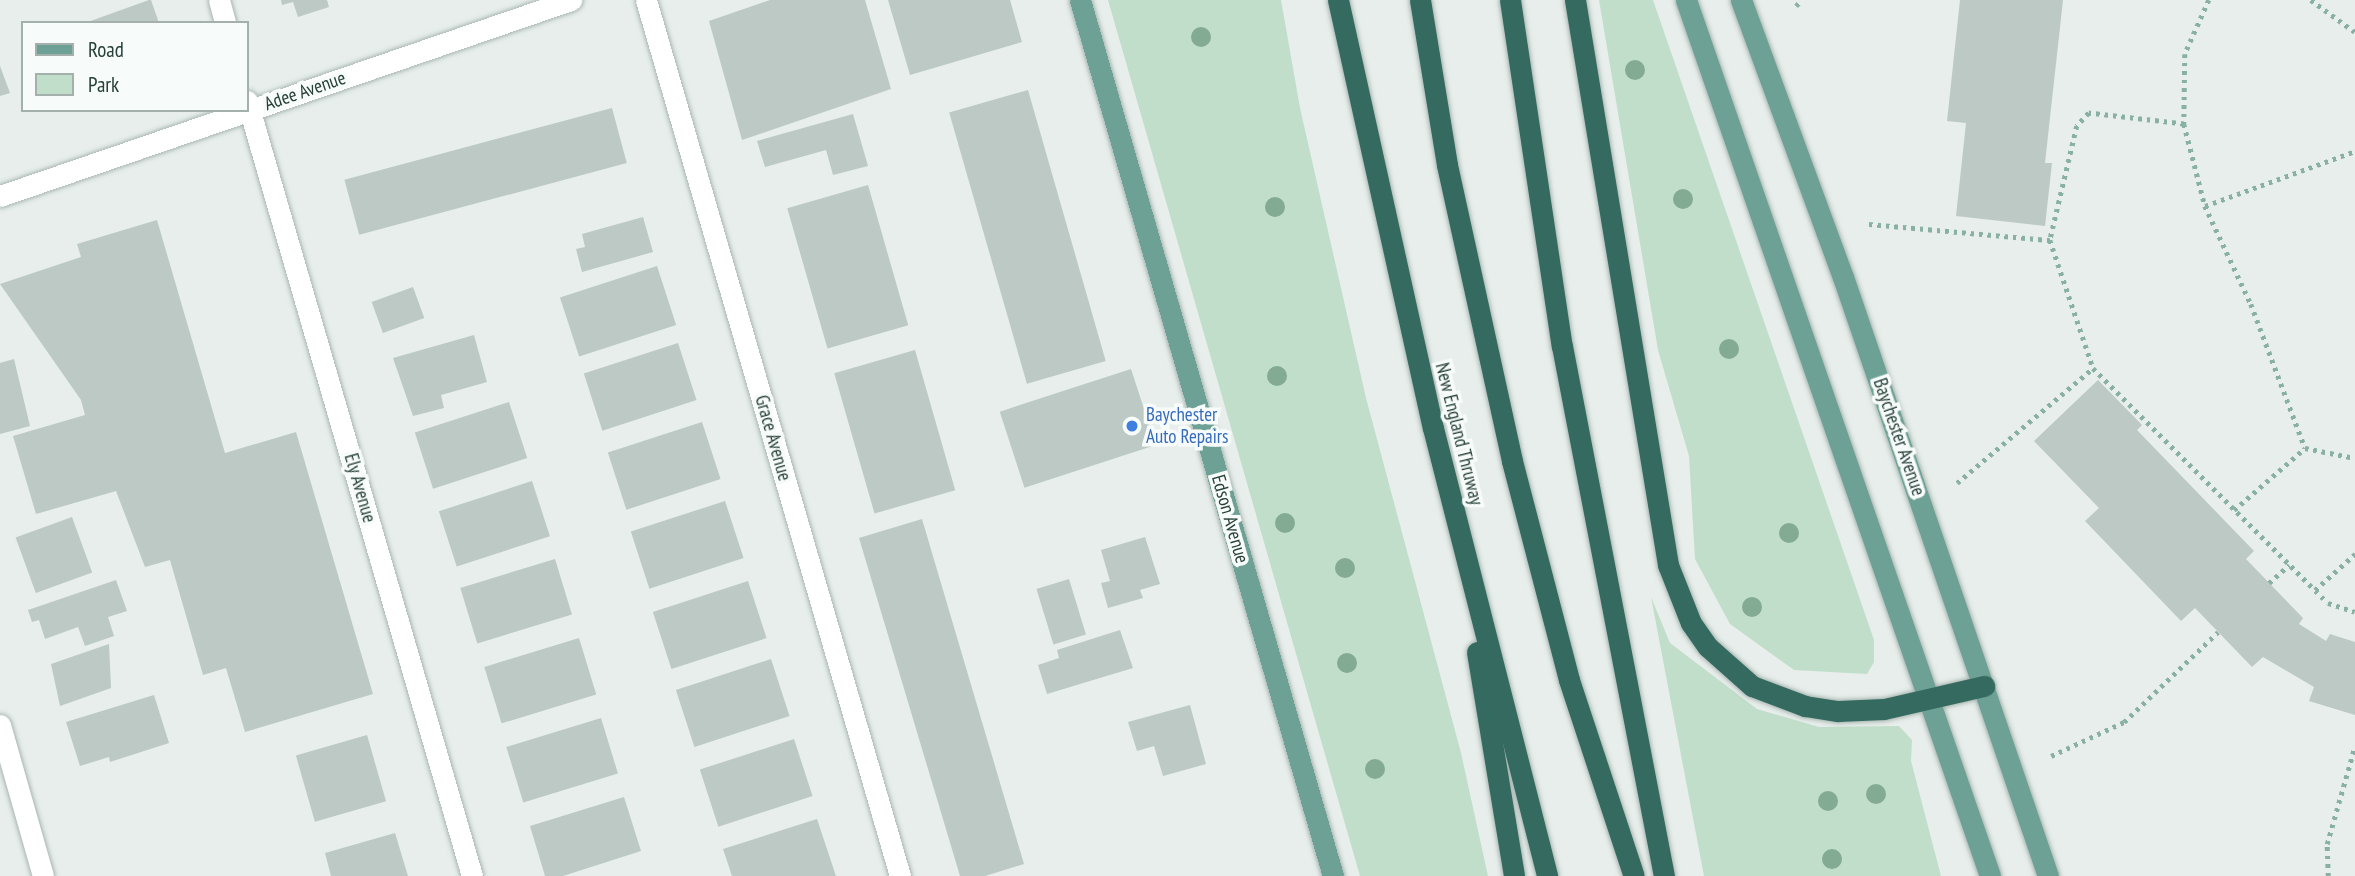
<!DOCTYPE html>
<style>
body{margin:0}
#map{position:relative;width:2355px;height:876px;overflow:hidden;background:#e7eeeb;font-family:"PT Sans Narrow",sans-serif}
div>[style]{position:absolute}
.green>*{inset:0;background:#c1deca}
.building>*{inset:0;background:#bcc9c4;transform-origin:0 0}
.path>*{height:4.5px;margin-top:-2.25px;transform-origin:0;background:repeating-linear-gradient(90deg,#89b0a4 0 3.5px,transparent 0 8.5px)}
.roads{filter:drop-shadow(0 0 2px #a9b6b2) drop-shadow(0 0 2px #a9b6b2)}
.minor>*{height:21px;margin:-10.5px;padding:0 10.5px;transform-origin:10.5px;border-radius:10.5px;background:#fff}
.major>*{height:21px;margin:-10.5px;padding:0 10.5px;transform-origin:10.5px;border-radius:10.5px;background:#6ea195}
.highway>*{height:21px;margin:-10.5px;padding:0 10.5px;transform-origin:10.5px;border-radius:10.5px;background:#346a60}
.trees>*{width:20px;height:20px;margin:-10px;border-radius:50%;background:#83ab94}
.dots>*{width:19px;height:19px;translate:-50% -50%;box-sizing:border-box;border:4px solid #f7fbf9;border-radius:50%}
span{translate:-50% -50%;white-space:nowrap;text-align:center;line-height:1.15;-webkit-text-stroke:7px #f7fbf9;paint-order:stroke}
.street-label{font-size:19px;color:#264039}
.shop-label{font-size:19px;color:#366cbe}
.left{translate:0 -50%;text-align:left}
.legend{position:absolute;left:21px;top:21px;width:228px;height:91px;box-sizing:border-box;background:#f7fbf9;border:2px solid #a3b0ac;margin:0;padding:9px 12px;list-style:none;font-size:21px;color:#264039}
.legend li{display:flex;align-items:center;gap:14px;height:35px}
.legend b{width:35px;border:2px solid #a3b0ac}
</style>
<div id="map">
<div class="green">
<div style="clip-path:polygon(1108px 0,1281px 0,1300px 108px,1366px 398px,1461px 753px,1488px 876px,1360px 876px)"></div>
<div style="clip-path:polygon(1599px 0,1653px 0,1874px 640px,1874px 662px,1867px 674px,1794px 670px,1730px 624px,1695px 559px,1689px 456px,1658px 350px)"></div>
<div style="clip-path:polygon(1651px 597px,1670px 643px,1757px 709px,1819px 727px,1899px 726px,1912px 740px,1911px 761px,1941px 876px,1704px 876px)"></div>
</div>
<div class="building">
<div style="clip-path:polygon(151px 0,159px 23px,85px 23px,149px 0)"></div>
<div style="clip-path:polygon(281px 0,327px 0,329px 7px,298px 17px,293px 2px,282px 5px)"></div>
<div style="clip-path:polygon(770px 0,865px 0,891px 89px,742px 140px,709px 21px)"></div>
<div style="clip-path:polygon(888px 0,1010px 0,1022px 42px,910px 75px)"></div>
<div style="clip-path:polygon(1960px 0,2063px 0,2045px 163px,2052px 163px,2045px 226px,1956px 216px,1966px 123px,1947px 121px)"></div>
<div style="clip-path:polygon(0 66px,10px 93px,0 96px)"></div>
<div style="left:1028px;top:90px;width:282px;height:82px;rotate:74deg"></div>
<div style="left:612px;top:108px;width:57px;height:277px;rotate:75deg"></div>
<div style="clip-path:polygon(853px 114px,868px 166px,833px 175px,826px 150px,765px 167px,757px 141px)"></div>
<div style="left:868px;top:185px;width:146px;height:84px;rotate:74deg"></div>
<div style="clip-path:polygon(643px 217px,653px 252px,582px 272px,576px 249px,585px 247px,582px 234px)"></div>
<div style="clip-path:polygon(157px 220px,225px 453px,296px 432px,373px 694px,245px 732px,226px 668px,203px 675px,170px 560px,145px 567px,116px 491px,36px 514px,13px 436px,85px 415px,81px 400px,0 284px,81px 257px,77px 244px)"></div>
<div style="left:657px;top:266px;width:62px;height:102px;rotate:72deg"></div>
<div style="left:413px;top:287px;width:33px;height:44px;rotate:70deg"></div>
<div style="clip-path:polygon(474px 335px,487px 382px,441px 395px,444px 408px,413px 416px,393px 358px)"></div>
<div style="left:678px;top:343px;width:60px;height:99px;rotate:72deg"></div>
<div style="left:915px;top:350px;width:146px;height:84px;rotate:74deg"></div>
<div style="clip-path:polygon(14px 359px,30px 426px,0 434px,0 363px)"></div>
<div style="left:1131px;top:369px;width:80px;height:138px;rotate:72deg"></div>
<div style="clip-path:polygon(2098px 380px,2142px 425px,2137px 430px,2254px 551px,2246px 559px,2303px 618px,2299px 624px,2326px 641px,2330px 634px,2355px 642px,2355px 715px,2309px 701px,2314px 687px,2263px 657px,2252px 667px,2195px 608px,2181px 621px,2085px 521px,2099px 508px,2034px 441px)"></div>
<div style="left:509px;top:402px;width:59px;height:99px;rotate:72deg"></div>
<div style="left:702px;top:422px;width:60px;height:99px;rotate:72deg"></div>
<div style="left:532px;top:481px;width:58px;height:98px;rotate:72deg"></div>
<div style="left:725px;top:501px;width:60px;height:99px;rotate:72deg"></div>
<div style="left:72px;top:517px;width:59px;height:60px;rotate:70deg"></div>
<div style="clip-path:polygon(922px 519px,1024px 864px,985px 876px,960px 876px,859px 538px)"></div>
<div style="clip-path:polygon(1145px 537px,1160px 584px,1140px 590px,1143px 598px,1108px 608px,1101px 583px,1110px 581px,1101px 550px)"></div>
<div style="left:555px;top:559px;width:58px;height:99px;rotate:73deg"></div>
<div style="left:1069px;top:579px;width:58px;height:34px;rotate:73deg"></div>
<div style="clip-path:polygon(116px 580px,127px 611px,108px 617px,114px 636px,85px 646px,78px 627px,45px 639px,39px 620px,32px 622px,28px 610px)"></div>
<div style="left:748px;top:581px;width:60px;height:100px;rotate:72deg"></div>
<div style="clip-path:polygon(1120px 630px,1133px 668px,1047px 694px,1038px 665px,1059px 658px,1057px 650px)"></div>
<div style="left:579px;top:638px;width:59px;height:99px;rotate:73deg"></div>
<div style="clip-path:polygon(109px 644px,111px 688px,60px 706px,51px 664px)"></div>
<div style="left:771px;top:659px;width:60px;height:100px;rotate:72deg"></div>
<div style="clip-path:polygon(154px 695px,169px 743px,110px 762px,109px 757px,80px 766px,66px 722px)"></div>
<div style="clip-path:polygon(1190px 705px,1206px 764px,1163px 776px,1154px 746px,1137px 751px,1128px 722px)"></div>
<div style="left:601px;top:718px;width:58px;height:99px;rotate:73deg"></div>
<div style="left:367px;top:735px;width:69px;height:74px;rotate:74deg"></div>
<div style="left:794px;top:739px;width:60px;height:99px;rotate:72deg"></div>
<div style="clip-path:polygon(624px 797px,641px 851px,563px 876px,545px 876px,530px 826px)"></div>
<div style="clip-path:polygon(817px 819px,836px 876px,732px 876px,723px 849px)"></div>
<div style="clip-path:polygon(395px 833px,408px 876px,331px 876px,325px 853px)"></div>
</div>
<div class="path">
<div style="left:2209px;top:0;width:59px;rotate:114deg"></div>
<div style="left:2185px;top:54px;width:70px;rotate:90.8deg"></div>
<div style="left:2184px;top:124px;width:85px;rotate:75.6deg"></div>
<div style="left:2205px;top:206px;width:108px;rotate:64.9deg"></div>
<div style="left:2251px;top:304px;width:154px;rotate:69.4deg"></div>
<div style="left:2305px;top:448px;width:51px;rotate:11.3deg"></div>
<div style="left:2311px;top:0;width:54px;rotate:36deg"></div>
<div style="left:1796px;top:6px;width:8px;rotate:-50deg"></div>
<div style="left:2184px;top:124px;width:96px;rotate:-173.4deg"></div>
<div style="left:2089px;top:113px;width:18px;rotate:133deg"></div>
<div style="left:2077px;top:126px;width:117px;rotate:103.3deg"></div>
<div style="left:2050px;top:240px;width:135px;rotate:71.4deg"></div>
<div style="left:2093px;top:368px;width:332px;rotate:45deg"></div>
<div style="left:2328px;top:603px;width:28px;rotate:18deg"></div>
<div style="left:2205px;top:206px;width:160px;rotate:-20.1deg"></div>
<div style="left:1869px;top:224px;width:182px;rotate:5.1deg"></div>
<div style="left:1957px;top:483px;width:178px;rotate:-40.2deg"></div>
<div style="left:2234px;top:510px;width:94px;rotate:-41.1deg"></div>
<div style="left:2269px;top:583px;width:27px;rotate:-42deg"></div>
<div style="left:2315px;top:590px;width:54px;rotate:-42deg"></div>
<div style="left:2051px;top:756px;width:81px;rotate:-25deg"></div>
<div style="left:2124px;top:722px;width:130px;rotate:-43.8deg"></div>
<div style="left:2328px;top:876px;width:32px;rotate:-92deg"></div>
<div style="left:2327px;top:844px;width:102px;rotate:-74.1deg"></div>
</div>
<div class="roads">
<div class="minor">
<div style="left:219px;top:0;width:24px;rotate:75deg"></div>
<div style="left:646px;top:0;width:912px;rotate:73.83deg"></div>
<div style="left:247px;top:101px;width:807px;rotate:73.81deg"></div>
<div style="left:0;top:196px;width:604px;rotate:-18.95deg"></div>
<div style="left:0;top:725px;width:157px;rotate:74.1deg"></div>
</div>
<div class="major">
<div style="left:1080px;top:0;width:912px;rotate:73.89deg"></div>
<div style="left:1686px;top:0;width:927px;rotate:70.86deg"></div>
<div style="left:1741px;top:0;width:295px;rotate:69.8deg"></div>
<div style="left:1843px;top:277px;width:633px;rotate:71.11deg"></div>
</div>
<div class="highway">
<div style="left:1338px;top:0;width:438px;rotate:77.5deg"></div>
<div style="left:1433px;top:428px;width:462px;rotate:75.7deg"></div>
<div style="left:1420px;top:0;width:167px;rotate:80.7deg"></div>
<div style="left:1447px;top:165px;width:303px;rotate:77.6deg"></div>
<div style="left:1512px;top:461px;width:226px;rotate:75.4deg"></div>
<div style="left:1569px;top:680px;width:206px;rotate:71.7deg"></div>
<div style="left:1510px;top:0;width:350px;rotate:81.5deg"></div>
<div style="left:1562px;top:346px;width:540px;rotate:79.11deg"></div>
<div style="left:1575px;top:0;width:573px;rotate:80.65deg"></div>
<div style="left:1668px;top:565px;width:62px;rotate:68.4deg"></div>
<div style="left:1691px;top:623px;width:29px;rotate:55deg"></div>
<div style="left:1708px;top:647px;width:59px;rotate:41.6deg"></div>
<div style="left:1752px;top:686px;width:57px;rotate:20.7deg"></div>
<div style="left:1805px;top:706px;width:33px;rotate:9deg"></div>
<div style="left:1838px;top:711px;width:46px;rotate:-2.5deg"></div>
<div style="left:1884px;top:709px;width:103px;rotate:-13deg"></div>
<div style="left:1477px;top:652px;width:227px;rotate:80.6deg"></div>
</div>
</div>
<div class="trees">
<div style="left:1201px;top:37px"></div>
<div style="left:1635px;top:70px"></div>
<div style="left:1683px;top:199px"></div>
<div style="left:1275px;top:207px"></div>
<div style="left:1729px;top:349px"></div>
<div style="left:1277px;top:376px"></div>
<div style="left:1285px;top:523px"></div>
<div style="left:1789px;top:533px"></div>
<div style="left:1345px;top:568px"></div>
<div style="left:1752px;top:607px"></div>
<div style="left:1347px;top:663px"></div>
<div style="left:1375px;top:769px"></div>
<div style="left:1876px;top:794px"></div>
<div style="left:1828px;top:801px"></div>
<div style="left:1832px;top:859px"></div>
</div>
<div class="dots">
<div style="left:1132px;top:426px;background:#3f7fe0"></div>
</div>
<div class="street-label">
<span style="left:305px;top:91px;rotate:-19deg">Adee Avenue</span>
<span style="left:1459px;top:434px;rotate:76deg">New England Thruway</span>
<span style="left:1899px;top:437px;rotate:71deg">Baychester Avenue</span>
<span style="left:773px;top:438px;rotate:74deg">Grace Avenue</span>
<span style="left:360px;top:488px;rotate:74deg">Ely Avenue</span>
<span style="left:1230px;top:519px;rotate:74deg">Edson Avenue</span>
</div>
<div class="shop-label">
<span class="left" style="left:1146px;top:426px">Baychester<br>Auto Repairs</span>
</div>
<ul class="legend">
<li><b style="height:9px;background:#6ea195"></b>Road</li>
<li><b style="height:19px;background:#c1deca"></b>Park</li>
</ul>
</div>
